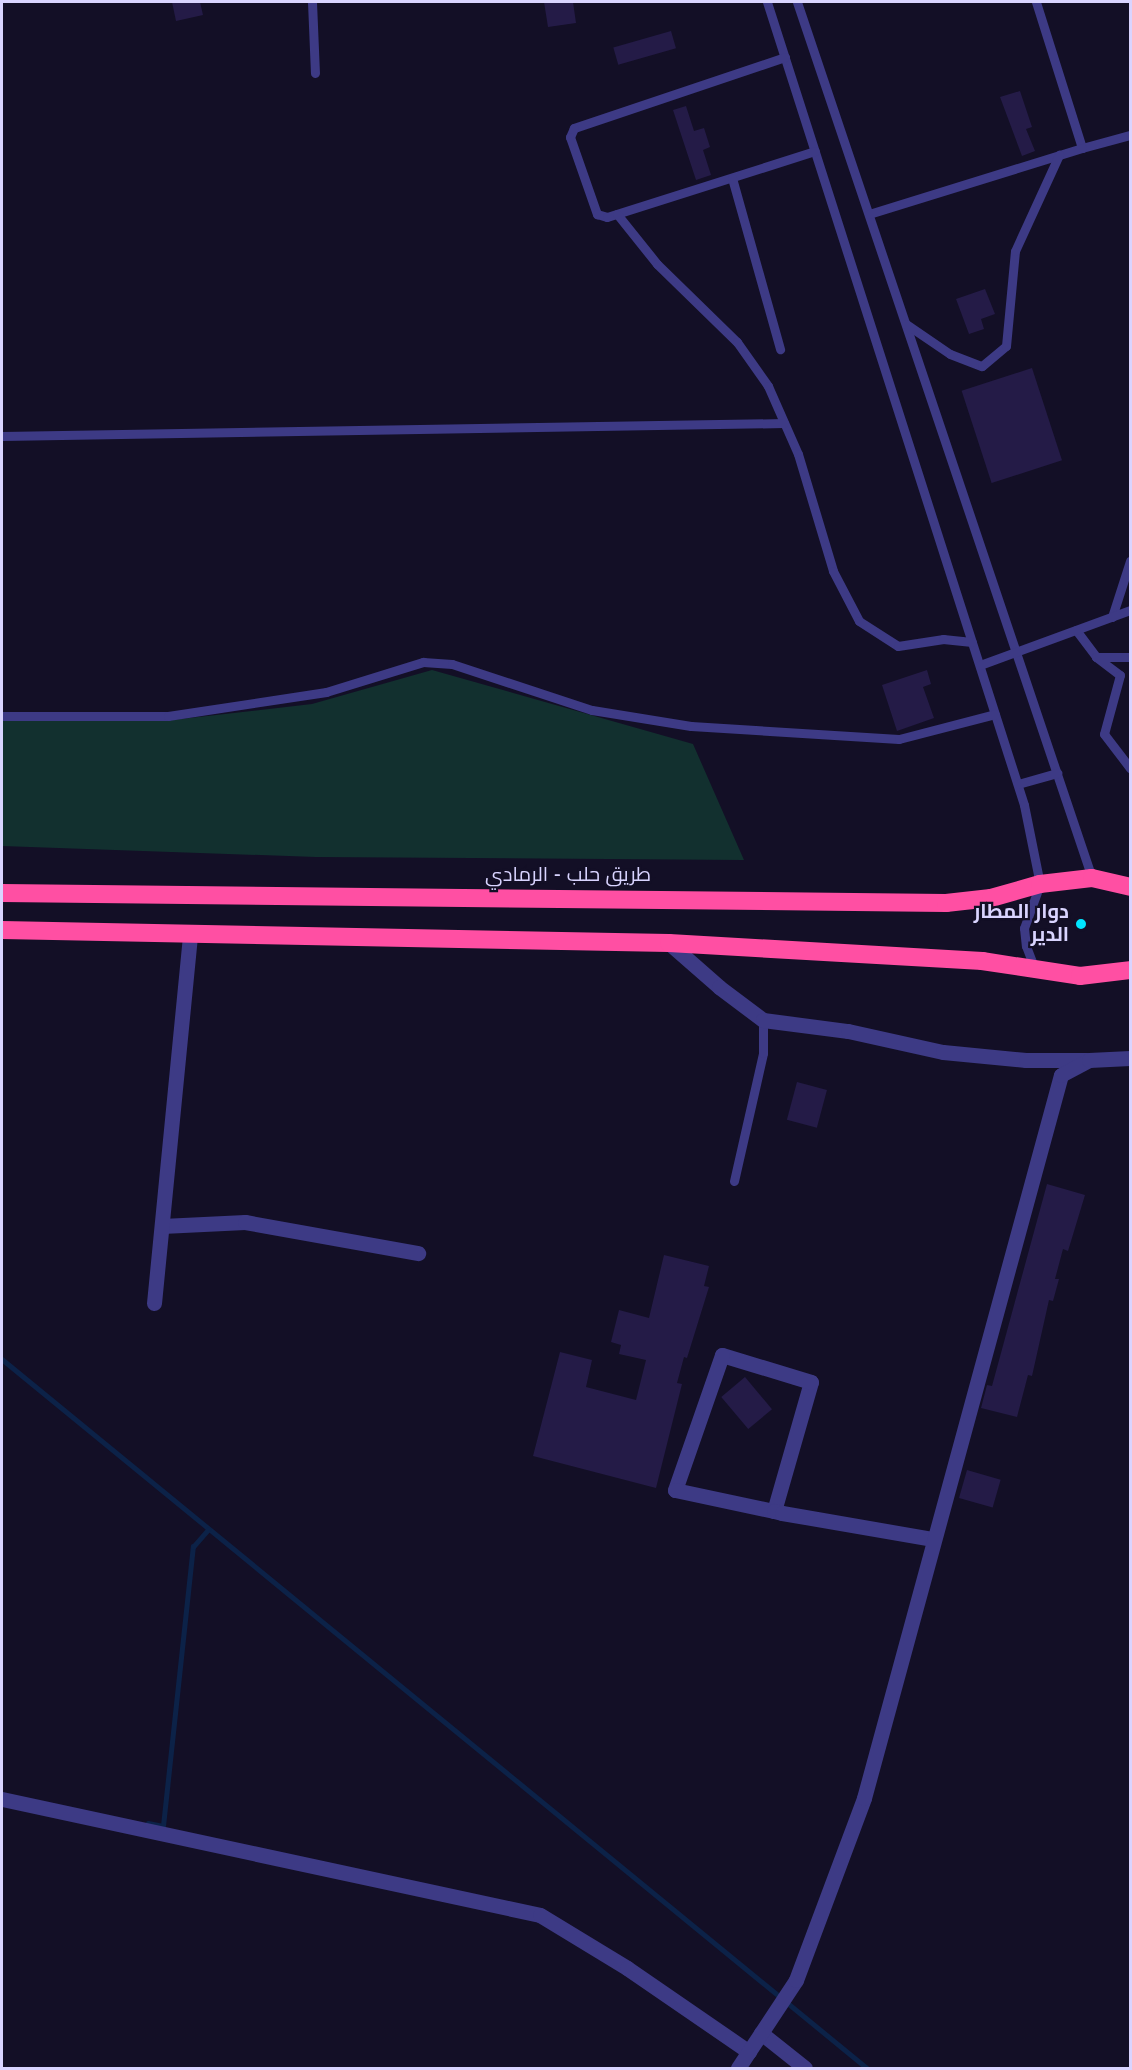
<!DOCTYPE html>
<meta charset="utf-8">
<style>
body{margin:0}
#map{position:relative;width:1132px;height:2070px;overflow:hidden;background:#130f26;font-family:"Varela Round",Cairo,sans-serif}
div>[style]{position:absolute}
.green>*{inset:0;background:#12302f}
.stream>*{height:4.5px;margin:-2.25px;padding:0 2.25px;transform-origin:2.25px;border-radius:2.25px;background:#0c2248}
.building>*{inset:0;background:#241b47;transform-origin:0 0}
.lane>*{height:9px;margin:-4.5px;padding:0 4.5px;transform-origin:4.5px;border-radius:4.5px;background:#3d3a85}
.street>*{height:15px;margin:-7.5px;padding:0 7.5px;transform-origin:7.5px;border-radius:7.5px;background:#3d3a85}
.highway>*{height:18px;margin:-9px;padding:0 9px;transform-origin:9px;border-radius:9px;background:#ff4fa3}
.dots>*{width:16px;height:16px;translate:-50% -50%;box-sizing:border-box;border:3px solid #130f26;border-radius:50%}
span{translate:-50% -50%;white-space:nowrap;text-align:center;line-height:1.15;-webkit-text-stroke:4.5px #130f26;paint-order:stroke}
.street-label{font-size:20px;color:#d9d4ff}
.poi-label{font-size:20px;color:#d9d4ff;font-weight:700}
.right{translate:-100% -50%;text-align:right}
.frame{position:absolute;inset:0;border:3px solid #d9d4ff;pointer-events:none}
</style>
<div id="map">
<div class="green">
<div style="clip-path:polygon(432px 670px,693px 744px,744px 860px,316px 857px,2px 846px,2px 720px,172px 720px,312px 704px)"></div>
</div>
<div class="stream">
<div style="left:2px;top:1359px;width:1118px;rotate:39.34deg"></div>
<div style="left:148px;top:1823px;width:15px;rotate:11deg"></div>
<div style="left:163px;top:1826px;width:281px;rotate:-83.9deg"></div>
<div style="left:193px;top:1547px;width:23px;rotate:-49deg"></div>
</div>
<div class="building">
<div style="clip-path:polygon(172px 2px,200px 2px,203px 15px,176px 21px)"></div>
<div style="clip-path:polygon(544px 2px,573px 2px,576px 23px,548px 27px)"></div>
<div style="left:671px;top:31px;width:18px;height:60px;rotate:74deg"></div>
<div style="clip-path:polygon(1020px 91px,1032px 127px,1026px 129px,1035px 151px,1022px 156px,1000px 97px)"></div>
<div style="clip-path:polygon(686px 106px,694px 131px,704px 128px,710px 147px,703px 150px,711px 175px,696px 180px,673px 110px)"></div>
<div style="clip-path:polygon(985px 289px,995px 314px,981px 319px,984px 329px,969px 334px,956px 299px)"></div>
<div style="left:1032px;top:368px;width:97px;height:74px;rotate:72deg"></div>
<div style="clip-path:polygon(927px 670px,931px 684px,923px 687px,934px 718px,897px 731px,882px 685px)"></div>
<div style="left:797px;top:1082px;width:31px;height:39px;rotate:15deg"></div>
<div style="clip-path:polygon(1047px 1184px,1085px 1195px,1068px 1251px,1063px 1249px,1055px 1279px,1059px 1279px,1053px 1301px,1049px 1300px,1032px 1376px,1028px 1375px,1017px 1417px,981px 1408px,987px 1385px,992px 1386px)"></div>
<div style="clip-path:polygon(664px 1255px,709px 1266px,704px 1286px,709px 1287px,687px 1358px,684px 1357px,677px 1383px,682px 1384px,656px 1488px,533px 1456px,560px 1352px,592px 1360px,586px 1387px,636px 1400px,646px 1360px,619px 1354px,621px 1345px,611px 1342px,619px 1310px,649px 1318px)"></div>
<div style="left:745px;top:1377px;width:42px;height:31px;rotate:50deg"></div>
<div style="left:967px;top:1470px;width:35px;height:29px;rotate:16deg"></div>
</div>
<div class="lane">
<div style="left:312px;top:2px;width:71px;rotate:87.6deg"></div>
<div style="left:767px;top:2px;width:843px;rotate:72.25deg"></div>
<div style="left:1024px;top:805px;width:81px;rotate:78.6deg"></div>
<div style="left:1040px;top:884px;width:47px;rotate:110deg"></div>
<div style="left:1024px;top:928px;width:18px;rotate:84deg"></div>
<div style="left:1026px;top:946px;width:25px;rotate:69deg"></div>
<div style="left:797px;top:2px;width:924px;rotate:71.39deg"></div>
<div style="left:1036px;top:2px;width:153px;rotate:72.5deg"></div>
<div style="left:1082px;top:148px;width:50px;rotate:-15.2deg"></div>
<div style="left:785px;top:57px;width:223px;rotate:161.4deg"></div>
<div style="left:574px;top:128px;width:10px;rotate:114deg"></div>
<div style="left:570px;top:137px;width:82px;rotate:70.7deg"></div>
<div style="left:597px;top:214px;width:10px;rotate:17deg"></div>
<div style="left:607px;top:217px;width:218px;rotate:-17.6deg"></div>
<div style="left:732px;top:178px;width:178px;rotate:74.3deg"></div>
<div style="left:617px;top:214px;width:64px;rotate:51.3deg"></div>
<div style="left:657px;top:264px;width:112px;rotate:44.3deg"></div>
<div style="left:737px;top:342px;width:54px;rotate:54.8deg"></div>
<div style="left:768px;top:386px;width:74px;rotate:66.2deg"></div>
<div style="left:798px;top:454px;width:122px;rotate:73.3deg"></div>
<div style="left:833px;top:571px;width:56px;rotate:62.5deg"></div>
<div style="left:859px;top:621px;width:46px;rotate:32.7deg"></div>
<div style="left:898px;top:646px;width:46px;rotate:-8.8deg"></div>
<div style="left:943px;top:639px;width:29px;rotate:6deg"></div>
<div style="left:869px;top:214px;width:223px;rotate:-17.2deg"></div>
<div style="left:906px;top:324px;width:53px;rotate:34.3deg"></div>
<div style="left:950px;top:354px;width:34px;rotate:21deg"></div>
<div style="left:982px;top:366px;width:31px;rotate:-40deg"></div>
<div style="left:1006px;top:346px;width:95px;rotate:-84.6deg"></div>
<div style="left:1015px;top:251px;width:106px;rotate:-65.4deg"></div>
<div style="left:2px;top:436px;width:782px;rotate:-0.95deg"></div>
<div style="left:1112px;top:617px;width:59px;rotate:-72.2deg"></div>
<div style="left:1076px;top:630px;width:34px;rotate:53deg"></div>
<div style="left:1096px;top:657px;width:30px;rotate:37deg"></div>
<div style="left:1120px;top:675px;width:61px;rotate:105.2deg"></div>
<div style="left:1104px;top:734px;width:43px;rotate:52.6deg"></div>
<div style="left:1096px;top:657px;width:34px"></div>
<div style="left:980px;top:665px;width:160px;rotate:-20.1deg"></div>
<div style="left:2px;top:716px;width:166px"></div>
<div style="left:168px;top:716px;width:160px;rotate:-8.6deg"></div>
<div style="left:326px;top:692px;width:102px;rotate:-17.2deg"></div>
<div style="left:423px;top:662px;width:29px;rotate:4deg"></div>
<div style="left:452px;top:664px;width:147px;rotate:18.2deg"></div>
<div style="left:592px;top:710px;width:100px;rotate:9.2deg"></div>
<div style="left:691px;top:726px;width:208px;rotate:3.6deg"></div>
<div style="left:899px;top:739px;width:99px;rotate:-14.6deg"></div>
<div style="left:1018px;top:784px;width:41px;rotate:-15.8deg"></div>
<div style="left:734px;top:1181px;width:131px;rotate:-77.2deg"></div>
<div style="left:763px;top:1053px;width:33px;rotate:-90deg"></div>
</div>
<div class="street">
<div style="left:669px;top:943px;width:67px;rotate:41.3deg"></div>
<div style="left:719px;top:987px;width:55px;rotate:36.9deg"></div>
<div style="left:763px;top:1020px;width:86px;rotate:7.4deg"></div>
<div style="left:848px;top:1031px;width:97px;rotate:12.5deg"></div>
<div style="left:943px;top:1052px;width:83px;rotate:5.5deg"></div>
<div style="left:1026px;top:1060px;width:60px"></div>
<div style="left:162px;top:1226px;width:83px;rotate:-2.8deg"></div>
<div style="left:245px;top:1222px;width:176px;rotate:10.2deg"></div>
<div style="left:154px;top:1303px;width:371px;rotate:-84.4deg"></div>
<div style="left:774px;top:1511px;width:134px;rotate:-74deg"></div>
<div style="left:811px;top:1382px;width:93px;rotate:-163.1deg"></div>
<div style="left:722px;top:1355px;width:143px;rotate:109.2deg"></div>
<div style="left:675px;top:1490px;width:101px;rotate:12deg"></div>
<div style="left:774px;top:1511px;width:8px;rotate:14deg"></div>
<div style="left:782px;top:1513px;width:152px;rotate:9.8deg"></div>
<div style="left:2px;top:1799px;width:550px;rotate:12.17deg"></div>
<div style="left:540px;top:1915px;width:102px;rotate:31.3deg"></div>
<div style="left:627px;top:1968px;width:148px;rotate:34.5deg"></div>
<div style="left:761px;top:2033px;width:56px;rotate:38.5deg"></div>
<div style="left:738px;top:2068px;width:105px;rotate:-56.6deg"></div>
<div style="left:796px;top:1980px;width:194px;rotate:-69.5deg"></div>
<div style="left:864px;top:1798px;width:749px;rotate:-74.76deg"></div>
<div style="left:1061px;top:1075px;width:32px;rotate:-28deg"></div>
<div style="left:1089px;top:1060px;width:41px;rotate:-2.8deg"></div>
</div>
<div class="highway">
<div style="left:2px;top:893px;width:944px;rotate:0.61deg"></div>
<div style="left:946px;top:903px;width:45px;rotate:-6.3deg"></div>
<div style="left:991px;top:898px;width:51px;rotate:-15.9deg"></div>
<div style="left:1040px;top:884px;width:52px;rotate:-6.6deg"></div>
<div style="left:1092px;top:878px;width:39px;rotate:13deg"></div>
<div style="left:2px;top:930px;width:667px;rotate:1.12deg"></div>
<div style="left:669px;top:943px;width:314px;rotate:3.3deg"></div>
<div style="left:982px;top:961px;width:99px;rotate:8.7deg"></div>
<div style="left:1080px;top:976px;width:50px;rotate:-6.8deg"></div>
</div>
<div class="dots">
<div style="left:1081px;top:924px;background:#00e5ff"></div>
</div>
<div class="street-label">
<span style="left:568px;top:875px">طريق حلب - الرمادي</span>
</div>
<div class="poi-label">
<span class="right" style="left:1069px;top:924px">دوار المطار<br>الدير</span>
</div>
<div class="frame"></div>
</div>
